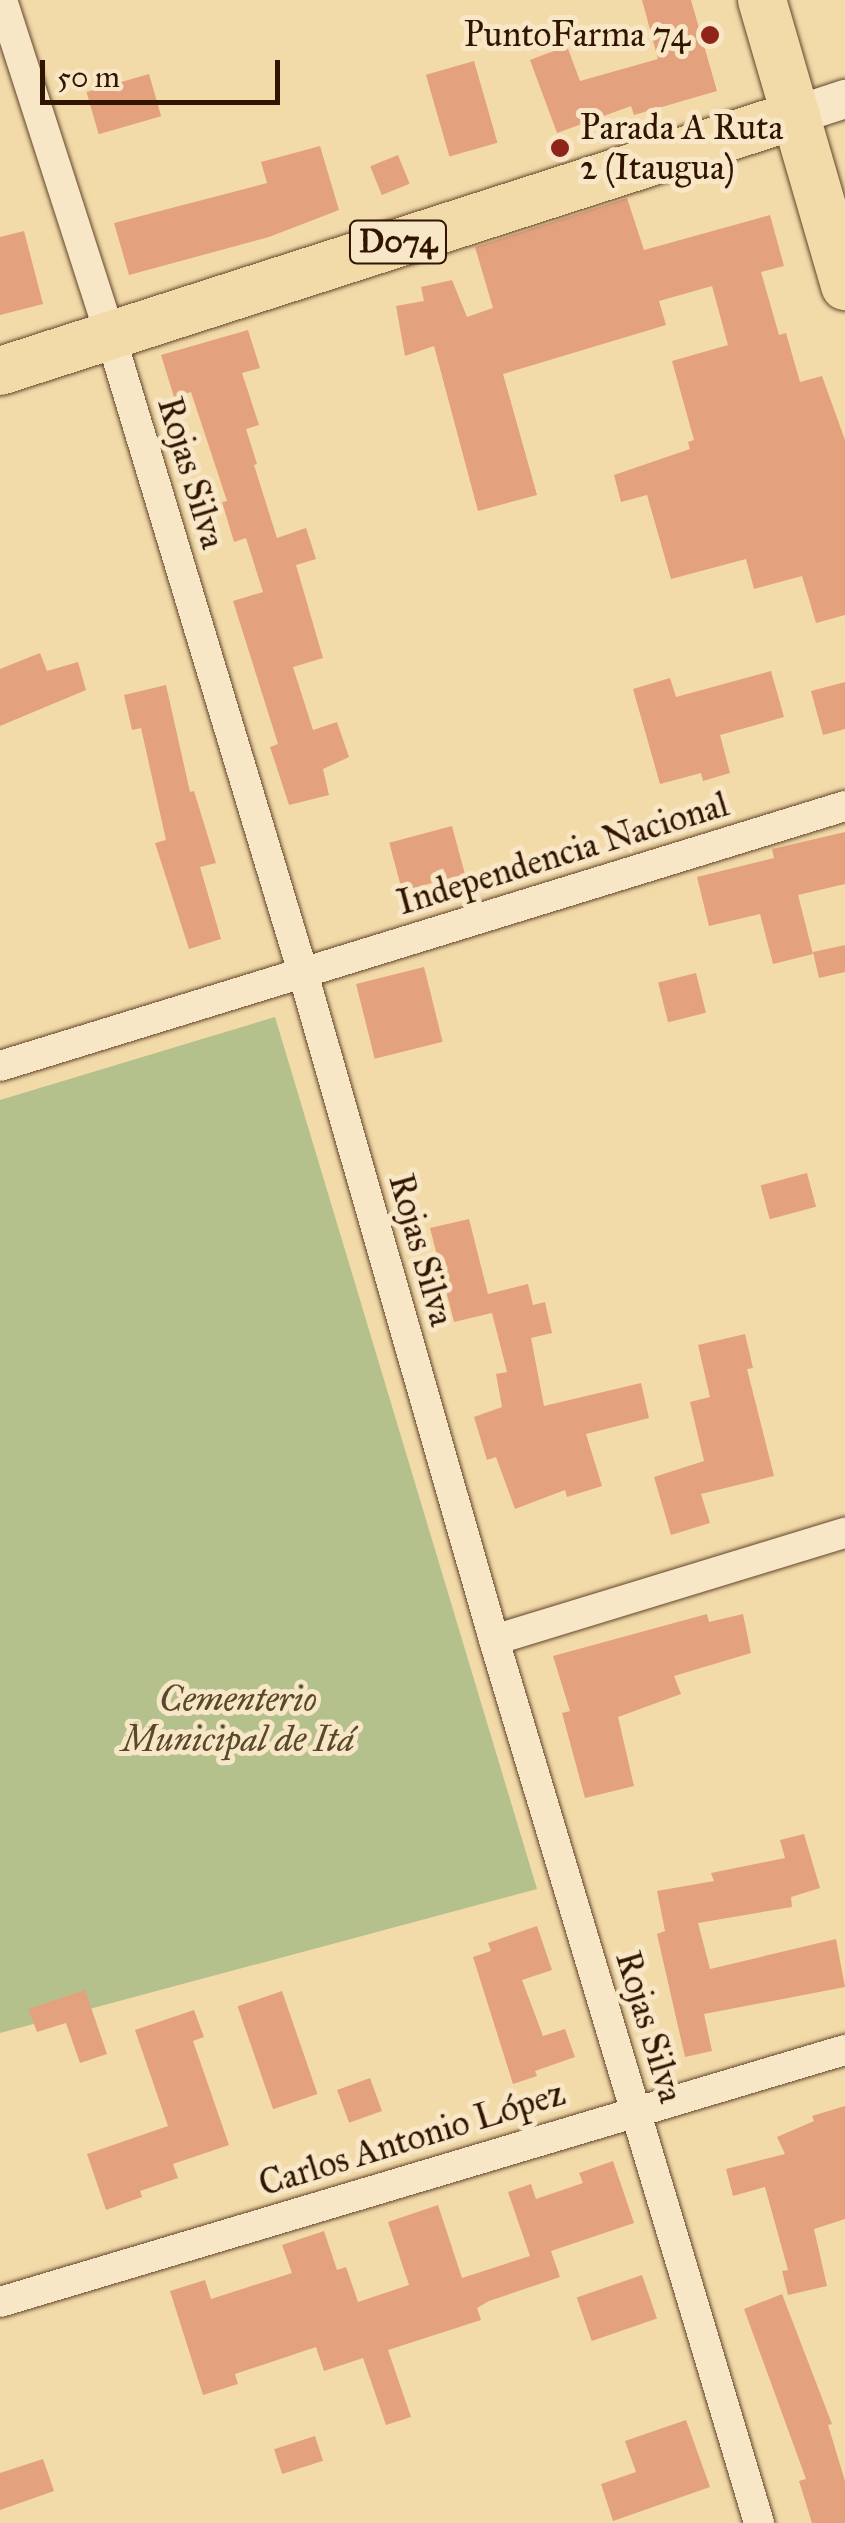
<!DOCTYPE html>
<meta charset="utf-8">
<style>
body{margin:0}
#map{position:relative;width:845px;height:2523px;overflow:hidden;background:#f3daa9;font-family:"IM FELL Great Primer",serif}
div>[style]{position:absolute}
.green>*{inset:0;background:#b5c18c}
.building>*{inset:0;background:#e3a27d;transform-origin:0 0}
.roads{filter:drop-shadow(0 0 2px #62462b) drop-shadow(0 0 2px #62462b)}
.minor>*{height:30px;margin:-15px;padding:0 15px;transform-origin:15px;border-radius:15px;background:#f7e7c7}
.tertiary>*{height:38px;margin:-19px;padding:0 19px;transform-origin:19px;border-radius:19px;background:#f7e7c7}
.primary>*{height:48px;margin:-24px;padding:0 24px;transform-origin:24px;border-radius:24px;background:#f3daa9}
.dots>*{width:28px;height:28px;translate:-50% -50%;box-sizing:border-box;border:5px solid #f7e7c7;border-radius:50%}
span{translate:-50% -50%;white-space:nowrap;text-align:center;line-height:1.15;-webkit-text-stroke:10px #f7e7c7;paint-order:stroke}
.shield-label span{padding:2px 8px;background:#f7e7c7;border:2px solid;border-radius:8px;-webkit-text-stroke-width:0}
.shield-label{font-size:32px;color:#311501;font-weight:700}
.poi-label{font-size:35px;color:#311501}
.right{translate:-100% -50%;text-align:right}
.left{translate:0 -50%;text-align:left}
.street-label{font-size:35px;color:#311501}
.park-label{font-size:35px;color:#59492b;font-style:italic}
.scale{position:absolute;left:40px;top:60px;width:240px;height:45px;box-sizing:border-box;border:5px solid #311501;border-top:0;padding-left:12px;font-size:30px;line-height:35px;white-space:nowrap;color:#311501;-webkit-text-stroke:8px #f7e7c7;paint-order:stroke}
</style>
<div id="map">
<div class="green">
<div style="clip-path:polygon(275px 1017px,537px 1889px,0 2033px,0 1100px)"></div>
</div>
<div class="building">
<div style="clip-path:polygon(642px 0,691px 0,717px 91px,634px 115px,631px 106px,557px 133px,530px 60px,567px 46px,580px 81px,658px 59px)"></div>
<div style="left:474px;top:61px;width:85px;height:50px;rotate:74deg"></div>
<div style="left:149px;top:74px;width:44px;height:65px;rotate:74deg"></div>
<div style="clip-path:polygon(320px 146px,339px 210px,269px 237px,129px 275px,114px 223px,267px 183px,261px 162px)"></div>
<div style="left:398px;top:155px;width:31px;height:30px;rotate:68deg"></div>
<div style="clip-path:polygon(627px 198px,644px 250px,770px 215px,784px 266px,761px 272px,779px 335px,786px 333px,800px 382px,822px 376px,845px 440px,845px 615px,816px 623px,802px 576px,754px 589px,746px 559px,671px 579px,647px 495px,621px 502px,614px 475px,690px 449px,688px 442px,694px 440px,672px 361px,728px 345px,712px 286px,659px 301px,666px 325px,503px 374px,537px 495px,478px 511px,434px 346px,405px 356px,396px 306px,424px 301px,421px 287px,452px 280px,467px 317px,493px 308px,475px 247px)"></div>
<div style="clip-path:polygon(24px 231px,43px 304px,0 315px,0 237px)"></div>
<div style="clip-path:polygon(248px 330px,260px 368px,242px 373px,259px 425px,246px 429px,257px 464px,254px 465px,277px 538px,306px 528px,316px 559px,296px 565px,323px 658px,293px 667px,313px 730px,337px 722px,349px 757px,323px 769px,329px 795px,289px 805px,270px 747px,278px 744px,233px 601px,263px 592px,246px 538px,234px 542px,222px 502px,227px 501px,191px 392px,174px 397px,161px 355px)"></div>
<div style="clip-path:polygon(40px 653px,47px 671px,78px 662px,86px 690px,0 726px,0 669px)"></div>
<div style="clip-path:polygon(771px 671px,784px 717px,720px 735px,730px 773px,703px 781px,701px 773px,660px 784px,633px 689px,670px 678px,676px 697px)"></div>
<div style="clip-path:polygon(845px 682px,845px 729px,823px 735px,811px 691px)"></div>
<div style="clip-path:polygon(166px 685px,190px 792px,194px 791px,216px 863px,200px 867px,221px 939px,189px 949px,155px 843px,166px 840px,141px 728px,132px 730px,124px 695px)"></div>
<div style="left:452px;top:826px;width:50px;height:65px;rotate:75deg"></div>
<div style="clip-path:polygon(845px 832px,845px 884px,798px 895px,813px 954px,773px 964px,760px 914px,709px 926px,697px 877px,774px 858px,772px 849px)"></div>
<div style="clip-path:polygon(845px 945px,845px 972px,819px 978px,813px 952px)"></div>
<div style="left:424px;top:967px;width:77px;height:70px;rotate:76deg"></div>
<div style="left:696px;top:973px;width:41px;height:39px;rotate:76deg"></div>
<div style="left:807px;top:1173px;width:35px;height:48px;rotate:75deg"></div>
<div style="clip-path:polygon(469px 1219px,488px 1294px,528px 1284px,533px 1305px,545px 1302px,552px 1333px,531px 1338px,544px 1406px,641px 1383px,649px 1418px,586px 1434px,602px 1486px,567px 1497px,565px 1490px,515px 1509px,496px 1457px,487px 1460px,474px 1417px,502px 1407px,496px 1374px,507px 1372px,492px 1313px,454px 1322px,430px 1228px)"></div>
<div style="clip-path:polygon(745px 1334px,753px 1368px,747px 1369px,774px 1476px,701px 1494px,710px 1523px,671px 1535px,654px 1477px,704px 1461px,690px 1402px,710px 1397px,698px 1345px)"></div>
<div style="clip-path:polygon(707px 1614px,709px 1622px,743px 1614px,751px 1653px,674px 1676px,681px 1694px,618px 1717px,634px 1786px,585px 1798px,562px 1713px,570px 1711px,553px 1656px)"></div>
<div style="clip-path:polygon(804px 1834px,820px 1888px,791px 1897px,792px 1907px,698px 1923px,710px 1969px,836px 1939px,845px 1987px,704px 2014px,712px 2051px,685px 2057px,657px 1934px,665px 1931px,657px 1891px,714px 1881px,711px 1873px,785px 1858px,780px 1840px)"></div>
<div style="clip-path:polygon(537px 1926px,552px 1970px,522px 1980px,543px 2036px,565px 2029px,575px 2057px,535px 2071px,537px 2076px,513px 2084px,473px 1957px,491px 1951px,488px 1943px)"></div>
<div style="clip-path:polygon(85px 1990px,107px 2054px,80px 2063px,66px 2023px,37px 2032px,28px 2009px)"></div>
<div style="left:282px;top:1991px;width:109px;height:47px;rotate:71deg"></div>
<div style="clip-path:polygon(194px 2010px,204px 2037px,193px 2041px,229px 2145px,173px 2164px,178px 2178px,140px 2191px,142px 2197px,106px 2210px,87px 2154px,168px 2126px,135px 2030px)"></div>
<div style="left:370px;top:2078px;width:35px;height:35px;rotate:70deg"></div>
<div style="clip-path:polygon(845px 2106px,845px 2219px,814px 2229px,827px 2286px,788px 2295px,782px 2271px,788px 2270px,765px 2187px,733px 2196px,726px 2169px,785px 2154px,777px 2137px,814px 2121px,812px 2116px)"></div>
<div style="clip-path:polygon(613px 2161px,634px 2223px,551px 2251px,560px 2277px,489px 2301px,477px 2308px,481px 2320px,388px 2350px,411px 2417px,386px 2425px,363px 2358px,324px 2371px,316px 2347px,235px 2374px,238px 2384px,203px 2395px,170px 2291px,205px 2280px,211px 2299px,292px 2273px,282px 2245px,324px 2231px,337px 2270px,346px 2267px,358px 2302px,409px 2285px,388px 2222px,438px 2205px,462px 2278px,530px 2256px,508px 2192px,531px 2184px,536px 2199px,583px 2183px,579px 2173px)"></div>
<div style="left:642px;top:2275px;width:46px;height:69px;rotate:71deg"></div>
<div style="clip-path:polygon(782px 2294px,832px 2424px,828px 2425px,845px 2481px,845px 2523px,812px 2523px,799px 2481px,806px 2479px,744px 2309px)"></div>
<div style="clip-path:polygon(686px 2420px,710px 2487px,613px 2521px,601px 2484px,636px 2472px,625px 2441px)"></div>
<div style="left:315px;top:2436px;width:26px;height:43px;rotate:72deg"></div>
<div style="clip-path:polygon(43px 2459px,54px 2491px,0 2510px,0 2473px)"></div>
</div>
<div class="roads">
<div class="minor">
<div style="left:2px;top:0;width:351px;rotate:72.1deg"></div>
<div style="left:110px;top:334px;width:668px;rotate:73.19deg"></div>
<div style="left:303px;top:973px;width:694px;rotate:74.02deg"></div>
<div style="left:494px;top:1640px;width:922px;rotate:73.29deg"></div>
<div style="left:0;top:1066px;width:884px;rotate:-17.1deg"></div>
<div style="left:494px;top:1640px;width:367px;rotate:-17deg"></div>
<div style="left:0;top:2302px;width:882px;rotate:-16.61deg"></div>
</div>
<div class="tertiary">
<div style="left:796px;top:115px;width:52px;rotate:-18.1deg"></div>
</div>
<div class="primary">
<div style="left:762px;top:0;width:298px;rotate:73.8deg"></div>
<div style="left:0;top:371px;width:836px;rotate:-17.83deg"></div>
</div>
</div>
<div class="dots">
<div style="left:710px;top:35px;background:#8f2418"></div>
<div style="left:560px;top:148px;background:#8f2418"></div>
</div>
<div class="shield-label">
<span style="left:398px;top:242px">D074</span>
</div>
<div class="poi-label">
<span class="right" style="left:690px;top:35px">PuntoFarma 74</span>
<span class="left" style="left:580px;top:148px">Parada A Ruta<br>2 (Itaugua)</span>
</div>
<div class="street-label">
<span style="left:191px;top:473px;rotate:73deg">Rojas Silva</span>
<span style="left:563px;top:854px;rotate:-17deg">Independencia Nacional</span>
<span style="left:421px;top:1250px;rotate:74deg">Rojas Silva</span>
<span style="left:649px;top:2027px;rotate:73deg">Rojas Silva</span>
<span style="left:412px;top:2139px;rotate:-17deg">Carlos Antonio López</span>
</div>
<div class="park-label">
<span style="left:238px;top:1720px">Cementerio<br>Municipal de Itá</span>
</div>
<div class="scale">50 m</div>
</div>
